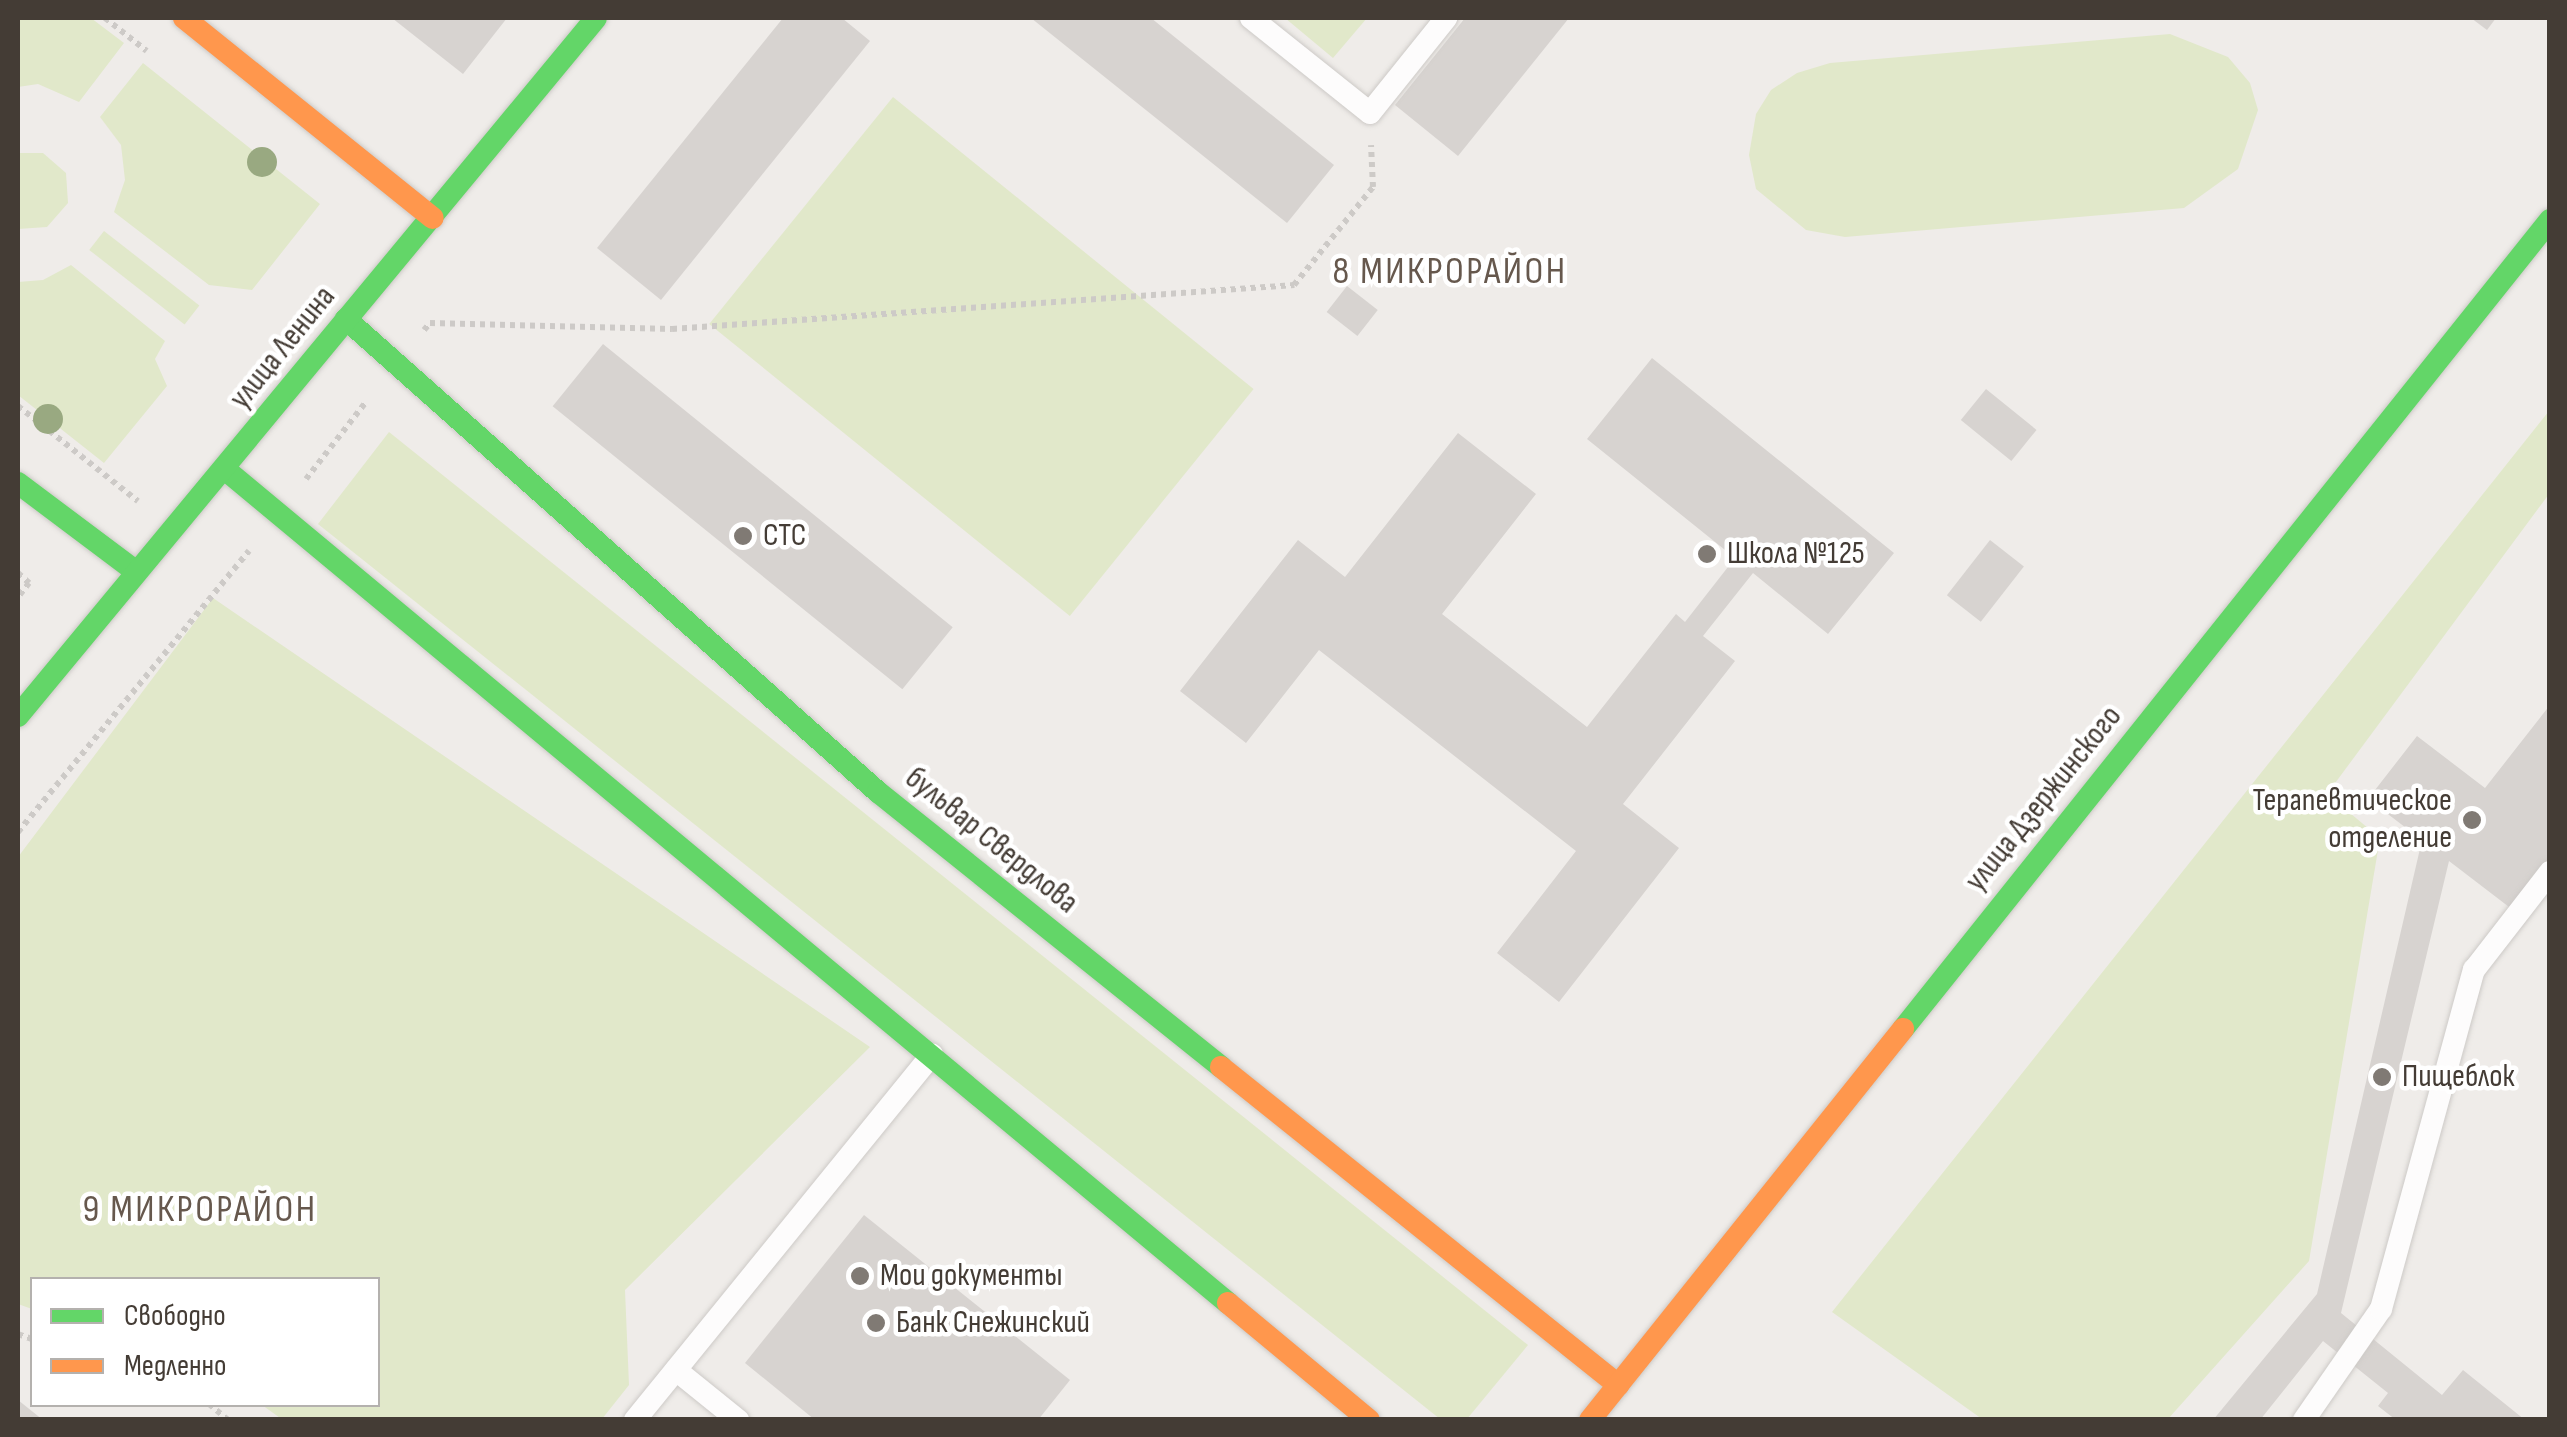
<!DOCTYPE html>
<meta charset="utf-8">
<style>
body{margin:0}
#map{position:relative;width:2567px;height:1437px;overflow:hidden;background:#efece9;font-family:"Sofia Sans Condensed",sans-serif}
div>[style]{position:absolute}
.green>*{inset:0;background:#e1e8ca;transform-origin:0 0}
.building>*{inset:0;background:#d7d3d0;transform-origin:0 0}
.path>*{height:6px;margin-top:-3px;transform-origin:0;background:repeating-linear-gradient(90deg,#cdcac7 0 5px,transparent 0 10px)}
.roads{filter:drop-shadow(0 0 2px #cdcac7) drop-shadow(0 0 2px #cdcac7)}
.lane>*{height:22px;margin:-11px;padding:0 11px;transform-origin:11px;border-radius:11px;background:#fdfcfc}
.fast>*{height:22px;margin:-11px;padding:0 11px;transform-origin:11px;border-radius:11px;background:#63d668}
.slow>*{height:22px;margin:-11px;padding:0 11px;transform-origin:11px;border-radius:11px;background:#ff974d}
.trees>*{width:30px;height:30px;margin:-15px;border-radius:50%;background:#99a981}
.dots>*{width:28px;height:28px;translate:-50% -50%;box-sizing:border-box;border:5px solid #fff;border-radius:50%}
span{translate:-50% -50%;white-space:nowrap;text-align:center;line-height:1.15;-webkit-text-stroke:9px #fff;paint-order:stroke}
.street-label{font-size:32px;color:#443c35}
.poi-label{font-size:32px;color:#443c35}
.left{translate:0 -50%;text-align:left}
.right{translate:-100% -50%;text-align:right}
.quarter-label{font-size:38px;color:#66584d;letter-spacing:2.5px}
.frame{position:absolute;inset:0;border:20px solid #443c35;pointer-events:none}
.legend{position:absolute;left:30px;top:1277px;width:350px;height:130px;box-sizing:border-box;background:#fff;border:2px solid #b4b1ae;margin:0;padding:12px 18px;list-style:none;font-size:30px;color:#443c35}
.legend li{display:flex;align-items:center;gap:20px;height:50px}
.legend b{width:50px;border:2px solid #b4b1ae}
</style>
<div id="map">
<div class="green">
<div style="clip-path:polygon(18px 18px,91px 18px,124px 43px,79px 102px,38px 84px,18px 87px)"></div>
<div style="clip-path:polygon(1285px 18px,1367px 18px,1333px 58px)"></div>
<div style="clip-path:polygon(2170px 34px,2228px 57px,2250px 83px,2258px 110px,2238px 169px,2184px 208px,1845px 237px,1806px 230px,1756px 189px,1749px 155px,1756px 114px,1771px 90px,1797px 73px,1830px 63px)"></div>
<div style="clip-path:polygon(143px 63px,320px 204px,252px 290px,209px 285px,114px 212px,125px 180px,121px 145px,100px 117px)"></div>
<div style="left:893px;top:97px;width:464px;height:292px;rotate:39deg"></div>
<div style="clip-path:polygon(18px 153px,43px 153px,66px 173px,68px 203px,47px 227px,18px 229px)"></div>
<div style="left:104px;top:231px;width:121px;height:24px;rotate:38deg"></div>
<div style="clip-path:polygon(71px 265px,165px 341px,155px 359px,167px 386px,104px 463px,18px 395px,18px 282px,43px 280px)"></div>
<div style="clip-path:polygon(2549px 411px,2549px 494px,2327px 794px,2380px 838px,2309px 1261px,2168px 1419px,1982px 1419px,1832px 1312px)"></div>
<div style="clip-path:polygon(389px 432px,1528px 1345px,1467px 1419px,1440px 1419px,318px 524px)"></div>
<div style="clip-path:polygon(213px 598px,870px 1047px,625px 1290px,629px 1385px,602px 1419px,283px 1420px,262px 1405px,378px 1404px,378px 1280px,32px 1280px,32px 1309px,18px 1304px,18px 857px)"></div>
</div>
<div class="building">
<div style="clip-path:polygon(392px 18px,507px 18px,463px 74px)"></div>
<div style="clip-path:polygon(783px 18px,842px 18px,870px 41px,661px 300px,597px 248px)"></div>
<div style="clip-path:polygon(1031px 18px,1151px 18px,1334px 165px,1287px 223px)"></div>
<div style="clip-path:polygon(1465px 18px,1569px 18px,1458px 156px,1395px 105px)"></div>
<div style="clip-path:polygon(2471px 18px,2496px 18px,2487px 30px)"></div>
<div style="left:1347px;top:286px;width:39px;height:33px;rotate:38deg"></div>
<div style="left:603px;top:344px;width:450px;height:80px;rotate:39deg"></div>
<div style="clip-path:polygon(1652px 358px,1894px 553px,1828px 634px,1753px 573px,1703px 636px,1735px 661px,1623px 804px,1679px 848px,1559px 1002px,1497px 953px,1576px 851px,1319px 650px,1246px 743px,1180px 691px,1298px 540px,1345px 577px,1458px 433px,1536px 494px,1442px 614px,1587px 727px,1676px 614px,1685px 622px,1735px 558px,1587px 439px)"></div>
<div style="left:1986px;top:389px;width:65px;height:40px;rotate:39deg"></div>
<div style="left:1990px;top:540px;width:43px;height:70px;rotate:38deg"></div>
<div style="clip-path:polygon(2550px 705px,2550px 863px,2513px 910px,2449px 861px,2341px 1313px,2442px 1395px,2463px 1370px,2525px 1420px,2396px 1420px,2378px 1406px,2388px 1393px,2323px 1341px,2260px 1420px,2213px 1420px,2317px 1294px,2422px 840px,2368px 799px,2417px 736px,2485px 788px)"></div>
<div style="clip-path:polygon(864px 1215px,1070px 1380px,1038px 1420px,815px 1420px,745px 1363px)"></div>
<div style="clip-path:polygon(18px 1400px,43px 1420px,18px 1420px)"></div>
</div>
<div class="path">
<div style="left:105px;top:18px;width:53px;rotate:38.2deg"></div>
<div style="left:424px;top:330px;width:9px;rotate:-49deg"></div>
<div style="left:430px;top:323px;width:242px;rotate:1.4deg"></div>
<div style="left:672px;top:329px;width:624px;rotate:-4.05deg"></div>
<div style="left:1294px;top:285px;width:126px;rotate:-51.1deg"></div>
<div style="left:1373px;top:187px;width:42px;rotate:-92.7deg"></div>
<div style="left:18px;top:406px;width:153px;rotate:38.4deg"></div>
<div style="left:306px;top:479px;width:98px;rotate:-52.1deg"></div>
<div style="left:18px;top:573px;width:15px;rotate:42deg"></div>
<div style="left:29px;top:583px;width:18px;rotate:128deg"></div>
<div style="left:18px;top:832px;width:364px;rotate:-50.6deg"></div>
<div style="left:18px;top:1334px;width:15px;rotate:20deg"></div>
<div style="left:209px;top:1404px;width:25px;rotate:40deg"></div>
</div>
<div class="roads">
<div class="lane">
<div style="left:1251px;top:18px;width:152px;rotate:38.6deg"></div>
<div style="left:1370px;top:113px;width:122px;rotate:-51.3deg"></div>
<div style="left:676px;top:1370px;width:80px;rotate:38.9deg"></div>
<div style="left:635px;top:1420px;width:471px;rotate:-50.9deg"></div>
<div style="left:2304px;top:1420px;width:135px;rotate:-55.3deg"></div>
<div style="left:2381px;top:1309px;width:352px;rotate:-74.7deg"></div>
<div style="left:2474px;top:970px;width:124px;rotate:-52.2deg"></div>
</div>
<div class="fast">
<div style="left:346px;top:319px;width:712px;rotate:41.64deg"></div>
<div style="left:878px;top:792px;width:440px;rotate:38.7deg"></div>
<div style="left:227px;top:471px;width:1302px;rotate:39.73deg"></div>
<div style="left:18px;top:483px;width:146px;rotate:36.9deg"></div>
<div style="left:18px;top:716px;width:906px;rotate:-50.37deg"></div>
<div style="left:1903px;top:1029px;width:1036px;rotate:-51.35deg"></div>
</div>
<div class="slow">
<div style="left:184px;top:18px;width:319px;rotate:38.8deg"></div>
<div style="left:1221px;top:1067px;width:509px;rotate:38.69deg"></div>
<div style="left:1228px;top:1303px;width:183px;rotate:39.7deg"></div>
<div style="left:1590px;top:1420px;width:501px;rotate:-51.32deg"></div>
</div>
</div>
<div class="trees">
<div style="left:262px;top:162px"></div>
<div style="left:48px;top:419px"></div>
</div>
<div class="dots">
<div style="left:743px;top:536px;background:#807a74"></div>
<div style="left:1707px;top:554px;background:#807a74"></div>
<div style="left:2472px;top:820px;background:#807a74"></div>
<div style="left:2382px;top:1077px;background:#807a74"></div>
<div style="left:860px;top:1276px;background:#807a74"></div>
<div style="left:876px;top:1323px;background:#807a74"></div>
</div>
<div class="street-label">
<span style="left:283px;top:348px;rotate:-51deg">улица Ленина</span>
<span style="left:2044px;top:799px;rotate:-51deg">улица Дзержинского</span>
<span style="left:991px;top:841px;rotate:39deg">бульвар Свердлова</span>
</div>
<div class="poi-label">
<span class="left" style="left:763px;top:536px">СТС</span>
<span class="left" style="left:1727px;top:554px">Школа №125</span>
<span class="right" style="left:2452px;top:820px">Терапевтическое<br>отделение</span>
<span class="left" style="left:2402px;top:1077px">Пищеблок</span>
<span class="left" style="left:880px;top:1276px">Мои документы</span>
<span class="left" style="left:896px;top:1323px">Банк Снежинский</span>
</div>
<div class="quarter-label">
<span style="left:1450px;top:272px">8 МИКРОРАЙОН</span>
<span style="left:200px;top:1210px">9 МИКРОРАЙОН</span>
</div>
<div class="frame"></div>
<ul class="legend">
<li><b style="height:12px;background:#63d668"></b>Свободно</li>
<li><b style="height:12px;background:#ff974d"></b>Медленно</li>
</ul>
</div>
